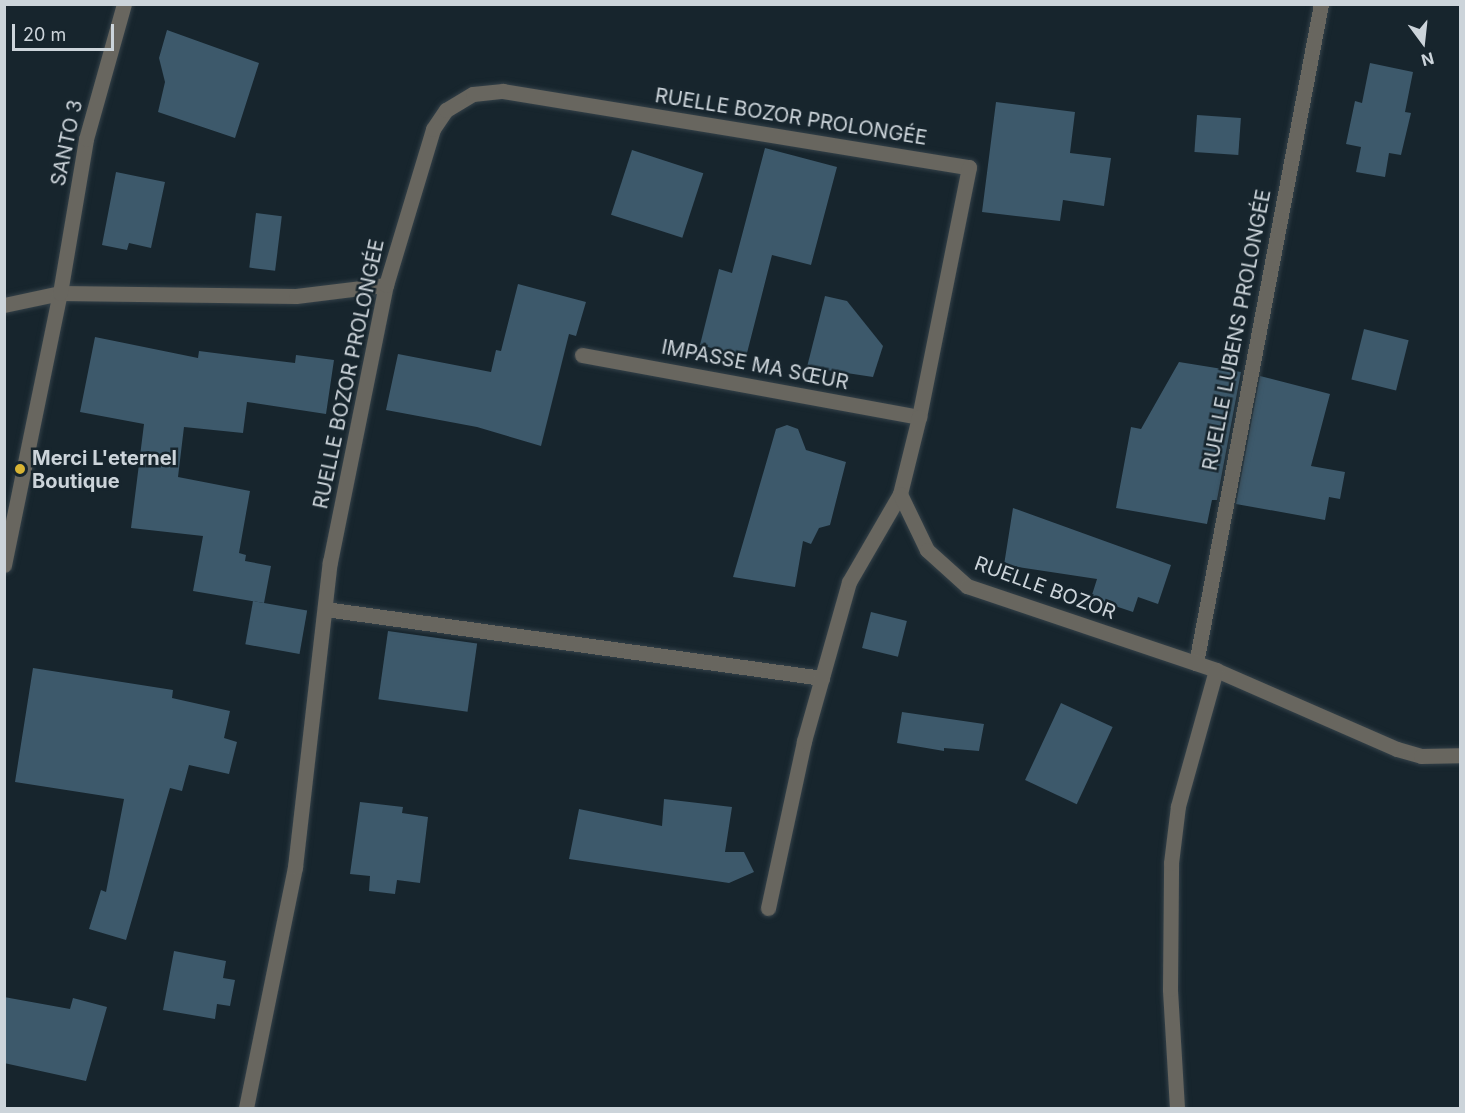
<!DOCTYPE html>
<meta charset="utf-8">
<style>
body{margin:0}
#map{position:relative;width:1465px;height:1113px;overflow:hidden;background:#17252d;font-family:Inter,sans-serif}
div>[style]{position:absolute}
.building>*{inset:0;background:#3d596b;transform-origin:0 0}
.roads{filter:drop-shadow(0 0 2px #344149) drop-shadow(0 0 2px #344149)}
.minor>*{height:15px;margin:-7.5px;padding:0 7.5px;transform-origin:7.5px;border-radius:7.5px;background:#68665f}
.dots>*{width:16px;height:16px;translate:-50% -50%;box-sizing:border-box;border:3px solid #17252d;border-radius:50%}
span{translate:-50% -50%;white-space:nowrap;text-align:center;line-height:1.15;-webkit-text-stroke:5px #17252d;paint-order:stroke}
.street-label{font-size:20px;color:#ccd4da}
.poi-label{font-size:20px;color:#ccd4da;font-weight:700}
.left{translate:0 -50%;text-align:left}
.frame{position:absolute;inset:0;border:6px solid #ccd4da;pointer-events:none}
.north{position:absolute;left:1393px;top:12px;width:60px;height:60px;-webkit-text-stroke:4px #17252d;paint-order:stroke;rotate:165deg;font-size:16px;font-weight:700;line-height:24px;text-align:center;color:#ccd4da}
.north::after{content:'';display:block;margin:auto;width:21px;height:27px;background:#ccd4da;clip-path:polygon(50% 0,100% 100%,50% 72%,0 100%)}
.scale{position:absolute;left:12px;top:24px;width:102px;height:27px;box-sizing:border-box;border:3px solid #ccd4da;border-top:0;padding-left:8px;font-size:18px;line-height:21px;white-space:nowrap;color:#ccd4da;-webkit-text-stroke:4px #17252d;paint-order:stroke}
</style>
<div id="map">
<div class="building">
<div style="clip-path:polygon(167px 30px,259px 63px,235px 138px,158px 112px,165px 82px,159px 58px)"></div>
<div style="clip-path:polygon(1370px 63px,1413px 72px,1405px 112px,1411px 113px,1401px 155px,1389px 153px,1385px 177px,1356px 172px,1361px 147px,1346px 144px,1355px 101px,1362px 103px)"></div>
<div style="clip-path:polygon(996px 102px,1075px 112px,1070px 153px,1111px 158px,1104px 206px,1063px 200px,1060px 221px,982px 212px)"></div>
<div style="left:1197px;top:115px;width:44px;height:37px;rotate:4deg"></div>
<div style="clip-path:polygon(765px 148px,837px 167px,811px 265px,772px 255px,746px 357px,700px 345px,719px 269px,732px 273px)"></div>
<div style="left:632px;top:150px;width:75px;height:68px;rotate:18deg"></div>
<div style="clip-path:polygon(116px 172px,165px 182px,151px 248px,129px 243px,127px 250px,102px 245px)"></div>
<div style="left:256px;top:213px;width:26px;height:55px;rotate:7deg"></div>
<div style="clip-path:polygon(518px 284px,586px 302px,576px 336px,569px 334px,541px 446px,477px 427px,386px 410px,398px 354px,491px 372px,496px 350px,501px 351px)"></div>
<div style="clip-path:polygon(825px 296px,847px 301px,883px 346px,873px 377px,807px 367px)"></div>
<div style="left:1364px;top:329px;width:46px;height:52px;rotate:14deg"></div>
<div style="clip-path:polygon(95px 337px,198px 358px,199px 351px,295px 363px,296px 355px,334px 360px,326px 414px,247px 402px,243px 433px,184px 427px,178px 477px,250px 491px,239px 553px,246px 555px,245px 561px,271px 566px,264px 603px,193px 591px,203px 536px,131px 528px,144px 424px,80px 412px)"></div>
<div style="clip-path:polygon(1179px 362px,1241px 372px,1217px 500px,1212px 500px,1207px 524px,1116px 508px,1131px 427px,1141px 429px)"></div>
<div style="clip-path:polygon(1260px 376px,1330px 394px,1311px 466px,1345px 472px,1340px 499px,1329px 497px,1325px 520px,1236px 504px)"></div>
<div style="clip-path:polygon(787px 425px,798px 429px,806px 450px,846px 462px,830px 525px,819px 528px,811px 544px,803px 541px,795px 587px,733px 577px,776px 429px)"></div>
<div style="clip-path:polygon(1013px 508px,1171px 565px,1158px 604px,1138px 597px,1133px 612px,1091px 598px,1097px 579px,1004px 565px)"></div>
<div style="left:253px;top:601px;width:55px;height:44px;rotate:10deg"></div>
<div style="left:871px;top:612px;width:37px;height:37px;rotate:14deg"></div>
<div style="left:388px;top:631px;width:90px;height:69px;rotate:8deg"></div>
<div style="clip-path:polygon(33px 668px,173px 690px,172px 698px,230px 711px,224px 738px,237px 742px,229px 774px,189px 765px,182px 791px,170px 788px,126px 940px,89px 929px,101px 890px,106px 892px,124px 799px,15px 782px)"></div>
<div style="left:1061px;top:703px;width:57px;height:85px;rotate:25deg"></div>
<div style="clip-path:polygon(902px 712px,984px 724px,979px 751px,944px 748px,944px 751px,897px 743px)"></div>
<div style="clip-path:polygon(664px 799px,732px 807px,725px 852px,744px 852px,754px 872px,729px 883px,569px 859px,579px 809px,662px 826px)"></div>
<div style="clip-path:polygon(360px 802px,403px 807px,402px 813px,428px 817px,420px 883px,397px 880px,395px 894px,369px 891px,370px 876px,350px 874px)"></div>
<div style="clip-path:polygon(174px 951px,226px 961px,223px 978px,235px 980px,230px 1006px,217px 1004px,215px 1019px,163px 1010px)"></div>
<div style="clip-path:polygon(4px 997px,70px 1009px,73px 998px,107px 1007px,86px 1081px,4px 1063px)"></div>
</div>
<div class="roads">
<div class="minor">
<div style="left:4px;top:305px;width:57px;rotate:-12.1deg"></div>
<div style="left:60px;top:293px;width:236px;rotate:0.7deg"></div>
<div style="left:296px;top:296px;width:91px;rotate:-7deg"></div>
<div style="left:582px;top:355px;width:343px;rotate:10.4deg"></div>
<div style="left:4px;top:565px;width:278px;rotate:-78.4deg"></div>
<div style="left:60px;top:293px;width:156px;rotate:-80.4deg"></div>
<div style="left:86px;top:139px;width:140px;rotate:-74.3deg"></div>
<div style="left:325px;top:609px;width:502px;rotate:7.9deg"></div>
<div style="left:1196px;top:663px;width:671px;rotate:-79.26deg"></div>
<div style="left:768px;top:908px;width:171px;rotate:-77.8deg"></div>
<div style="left:804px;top:741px;width:165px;rotate:-74.2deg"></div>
<div style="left:849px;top:582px;width:102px;rotate:-59.9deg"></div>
<div style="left:246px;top:1108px;width:246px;rotate:-78.5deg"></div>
<div style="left:295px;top:867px;width:307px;rotate:-83.5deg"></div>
<div style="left:330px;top:562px;width:283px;rotate:-78.6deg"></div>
<div style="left:386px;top:285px;width:163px;rotate:-73.2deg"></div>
<div style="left:433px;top:129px;width:23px;rotate:-56deg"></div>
<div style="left:446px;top:110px;width:31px;rotate:-31deg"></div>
<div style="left:473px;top:94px;width:30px;rotate:-6deg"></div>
<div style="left:503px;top:91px;width:472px;rotate:9.3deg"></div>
<div style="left:969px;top:167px;width:255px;rotate:101.3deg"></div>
<div style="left:919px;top:417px;width:79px;rotate:103.9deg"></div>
<div style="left:900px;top:494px;width:62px;rotate:64.3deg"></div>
<div style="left:927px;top:550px;width:54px;rotate:42deg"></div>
<div style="left:967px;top:586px;width:263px;rotate:18.6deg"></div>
<div style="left:1216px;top:670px;width:197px;rotate:23.6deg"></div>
<div style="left:1397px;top:749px;width:25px;rotate:16deg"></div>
<div style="left:1421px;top:756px;width:39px;rotate:-1deg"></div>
<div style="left:1177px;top:1108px;width:119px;rotate:-93.4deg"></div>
<div style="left:1170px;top:989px;width:126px;rotate:-89.5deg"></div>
<div style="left:1171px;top:863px;width:57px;rotate:-83deg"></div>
<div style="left:1178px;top:806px;width:141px;rotate:-74.4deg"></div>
</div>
</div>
<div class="dots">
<div style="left:20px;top:469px;background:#d8b434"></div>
</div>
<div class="street-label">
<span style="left:791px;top:117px;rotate:9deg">RUELLE BOZOR PROLONGÉE</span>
<span style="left:67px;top:143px;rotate:-78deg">SANTO 3</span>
<span style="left:1237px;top:330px;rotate:-79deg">RUELLE LUBENS PROLONGÉE</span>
<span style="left:755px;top:365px;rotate:11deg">IMPASSE MA SŒUR</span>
<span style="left:349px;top:374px;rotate:-78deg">RUELLE BOZOR PROLONGÉE</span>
<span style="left:1045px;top:588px;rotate:20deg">RUELLE BOZOR</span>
</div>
<div class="poi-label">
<span class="left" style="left:32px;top:470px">Merci L'eternel<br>Boutique</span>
</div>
<div class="frame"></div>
<div class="north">N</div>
<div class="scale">20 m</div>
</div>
